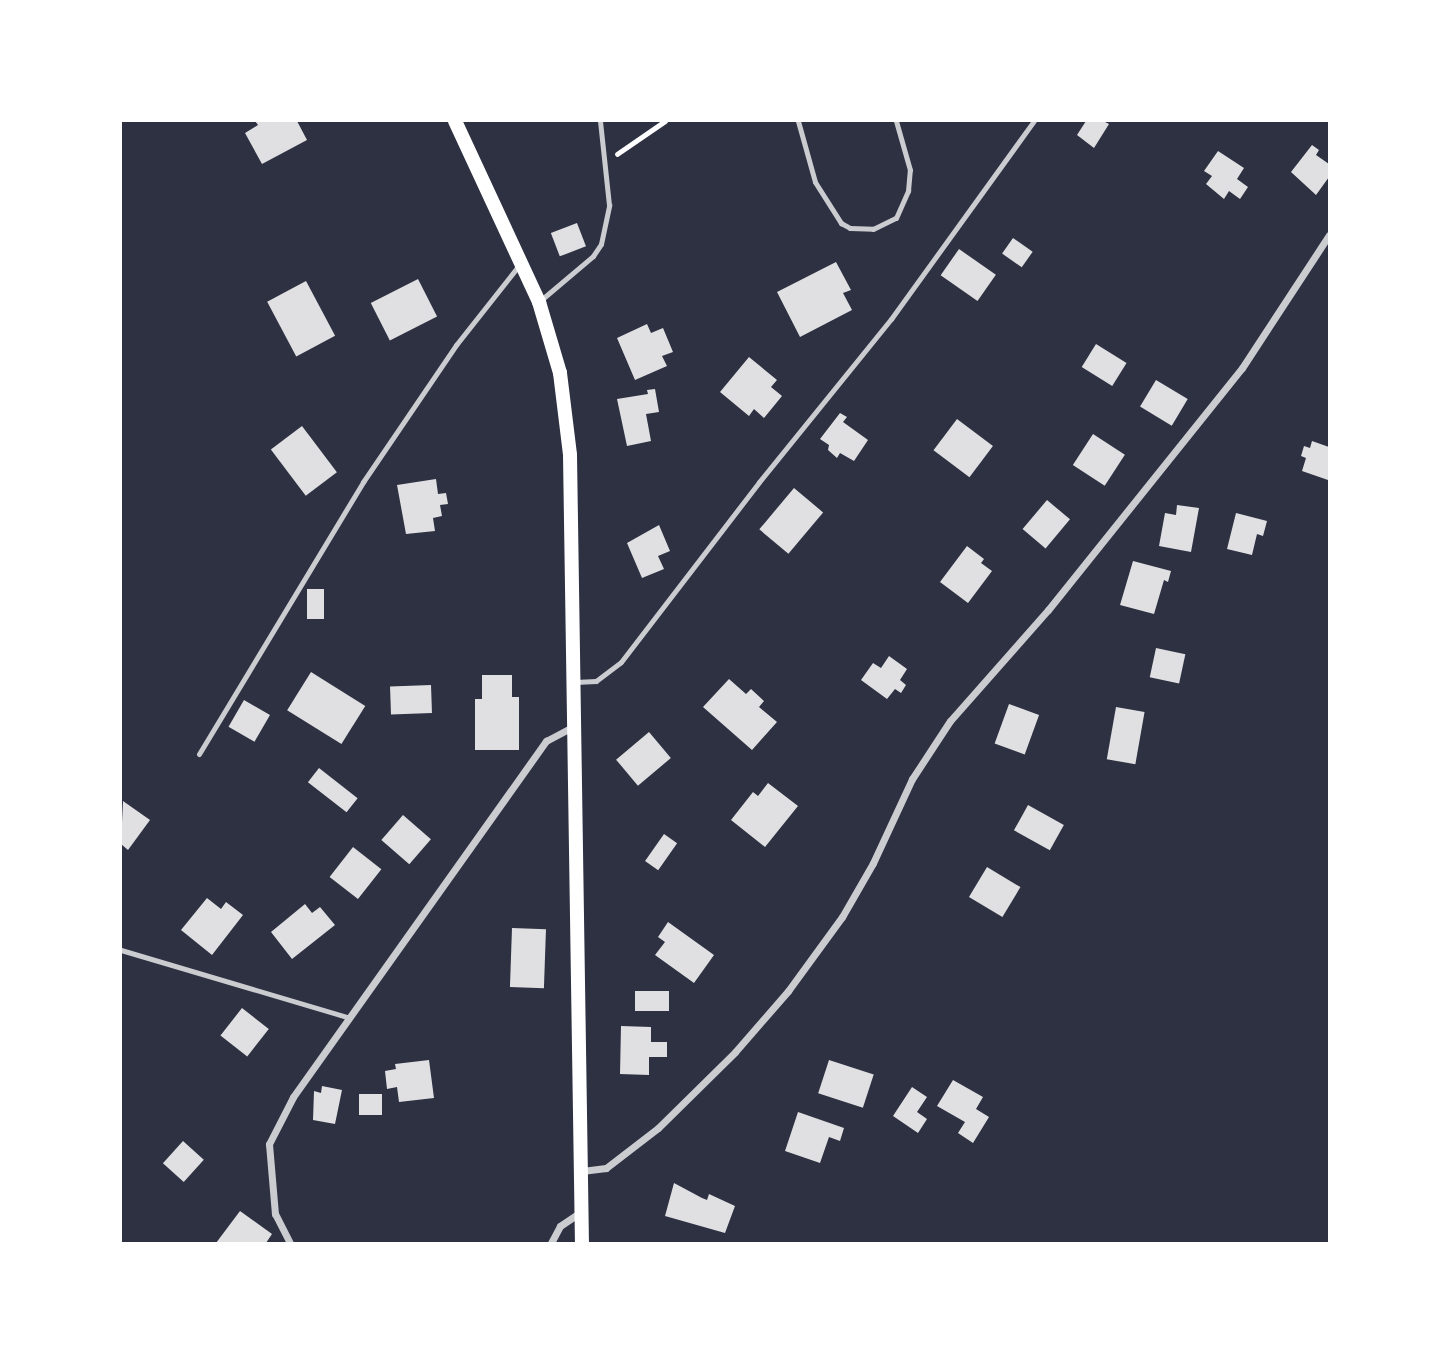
<!DOCTYPE html>
<style>
body{margin:0}
#map{position:relative;width:1450px;height:1364px;overflow:hidden;background:#2d3142;font-family:Figtree,sans-serif}
div>[style]{position:absolute}
.building>*{inset:0;background:#e0e0e3;transform-origin:0 0}
.path>*{height:4.5px;margin:-2.25px;padding:0 2.25px;transform-origin:2.25px;border-radius:2.25px;background:#fff}
.service>*{height:5px;margin:-2.5px;padding:0 2.5px;transform-origin:2.5px;border-radius:2.5px;background:#caccd0}
.minor>*{height:7px;margin:-3.5px;padding:0 3.5px;transform-origin:3.5px;border-radius:3.5px;background:#caccd0}
.secondary>*{height:14px;margin:-7px;padding:0 7px;transform-origin:7px;border-radius:7px;background:#fff}
span{translate:-50% -50%;white-space:nowrap;text-align:center;line-height:1.15;-webkit-text-stroke:7px #fff;paint-order:stroke}
.frame{position:absolute;inset:0;border:122px solid #fff;pointer-events:none}
</style>
<div id="map">
<div class="building">
<div style="clip-path:polygon(255px 121px,297px 121px,307px 140px,262px 164px,245px 133px,258px 125px)"></div>
<div style="clip-path:polygon(1086px 121px,1103px 121px,1109px 124px,1094px 148px,1077px 135px)"></div>
<div style="clip-path:polygon(1312px 145px,1319px 150px,1316px 155px,1329px 164px,1329px 177px,1316px 195px,1291px 172px)"></div>
<div style="clip-path:polygon(1218px 151px,1244px 168px,1237px 179px,1248px 187px,1240px 199px,1229px 191px,1224px 199px,1206px 184px,1212px 176px,1204px 171px)"></div>
<div style="left:577px;top:223px;width:25px;height:28px;rotate:69deg"></div>
<div style="left:1013px;top:238px;width:24px;height:19px;rotate:35deg"></div>
<div style="left:959px;top:249px;width:45px;height:32px;rotate:35deg"></div>
<div style="clip-path:polygon(836px 262px,851px 290px,843px 293px,852px 310px,800px 337px,777px 292px)"></div>
<div style="left:418px;top:279px;width:42px;height:53px;rotate:63deg"></div>
<div style="left:306px;top:281px;width:62px;height:44px;rotate:62deg"></div>
<div style="clip-path:polygon(647px 324px,651px 333px,663px 328px,673px 352px,662px 356px,667px 366px,635px 380px,617px 338px)"></div>
<div style="left:1096px;top:344px;width:36px;height:27px;rotate:32deg"></div>
<div style="clip-path:polygon(749px 357px,777px 380px,771px 387px,782px 396px,764px 418px,754px 409px,749px 416px,720px 392px)"></div>
<div style="left:1156px;top:380px;width:37px;height:31px;rotate:31deg"></div>
<div style="clip-path:polygon(655px 389px,659px 412px,646px 414px,651px 441px,627px 446px,617px 399px,648px 394px,647px 390px)"></div>
<div style="clip-path:polygon(840px 413px,847px 417px,843px 422px,868px 440px,854px 461px,840px 453px,837px 458px,828px 450px,829px 445px,820px 439px)"></div>
<div style="left:957px;top:419px;width:45px;height:39px;rotate:37deg"></div>
<div style="left:302px;top:426px;width:58px;height:39px;rotate:53deg"></div>
<div style="left:1093px;top:434px;width:38px;height:37px;rotate:33deg"></div>
<div style="clip-path:polygon(1312px 441px,1329px 447px,1328px 480px,1302px 471px,1306px 458px,1301px 456px,1304px 446px,1310px 448px)"></div>
<div style="clip-path:polygon(436px 479px,438px 494px,446px 493px,448px 504px,440px 505px,442px 516px,433px 518px,435px 531px,406px 534px,397px 485px)"></div>
<div style="left:794px;top:488px;width:38px;height:54px;rotate:40deg"></div>
<div style="left:1047px;top:500px;width:30px;height:38px;rotate:40deg"></div>
<div style="clip-path:polygon(1177px 505px,1199px 508px,1191px 552px,1159px 546px,1165px 513px,1176px 515px)"></div>
<div style="clip-path:polygon(1236px 513px,1267px 521px,1263px 536px,1257px 534px,1252px 555px,1227px 549px)"></div>
<div style="clip-path:polygon(659px 525px,670px 551px,658px 556px,664px 569px,642px 578px,627px 543px)"></div>
<div style="clip-path:polygon(967px 546px,984px 559px,981px 563px,992px 571px,968px 603px,940px 582px)"></div>
<div style="clip-path:polygon(1133px 561px,1171px 571px,1168px 582px,1164px 580px,1154px 614px,1120px 605px)"></div>
<div style="left:324px;top:589px;width:30px;height:17px;rotate:90deg"></div>
<div style="left:1156px;top:648px;width:30px;height:30px;rotate:12deg"></div>
<div style="clip-path:polygon(889px 656px,907px 669px,900px 680px,906px 685px,901px 693px,895px 689px,887px 699px,861px 680px,873px 663px,881px 668px)"></div>
<div style="left:311px;top:672px;width:64px;height:45px;rotate:32deg"></div>
<div style="clip-path:polygon(482px 675px,512px 675px,512px 697px,519px 697px,519px 750px,475px 750px,475px 699px,482px 699px)"></div>
<div style="clip-path:polygon(729px 679px,746px 694px,751px 689px,764px 701px,759px 707px,777px 722px,752px 750px,703px 707px)"></div>
<div style="left:431px;top:685px;width:28px;height:41px;rotate:88deg"></div>
<div style="left:244px;top:700px;width:30px;height:31px;rotate:30deg"></div>
<div style="left:1009px;top:704px;width:32px;height:42px;rotate:20deg"></div>
<div style="left:1116px;top:707px;width:29px;height:53px;rotate:10deg"></div>
<div style="left:649px;top:732px;width:34px;height:43px;rotate:50deg"></div>
<div style="left:319px;top:768px;width:49px;height:18px;rotate:38deg"></div>
<div style="clip-path:polygon(768px 783px,798px 806px,765px 847px,731px 820px,753px 792px,758px 796px)"></div>
<div style="clip-path:polygon(123px 801px,150px 820px,128px 850px,121px 844px)"></div>
<div style="left:1028px;top:805px;width:41px;height:29px;rotate:29deg"></div>
<div style="left:403px;top:815px;width:37px;height:33px;rotate:41deg"></div>
<div style="left:664px;top:834px;width:16px;height:33px;rotate:35deg"></div>
<div style="left:353px;top:847px;width:36px;height:38px;rotate:38deg"></div>
<div style="left:987px;top:867px;width:39px;height:35px;rotate:31deg"></div>
<div style="clip-path:polygon(207px 898px,221px 909px,226px 902px,243px 915px,212px 955px,181px 930px)"></div>
<div style="clip-path:polygon(305px 904px,312px 913px,320px 907px,335px 925px,292px 959px,271px 932px)"></div>
<div style="clip-path:polygon(668px 922px,714px 955px,694px 983px,655px 955px,665px 942px,658px 937px)"></div>
<div style="left:512px;top:928px;width:34px;height:59px;rotate:2deg"></div>
<div style="left:669px;top:991px;width:20px;height:34px;rotate:90deg"></div>
<div style="left:242px;top:1008px;width:34px;height:35px;rotate:38deg"></div>
<div style="clip-path:polygon(621px 1026px,651px 1027px,651px 1042px,667px 1042px,667px 1057px,649px 1057px,649px 1075px,620px 1074px)"></div>
<div style="clip-path:polygon(429px 1060px,434px 1098px,399px 1102px,397px 1087px,387px 1089px,385px 1071px,396px 1069px,395px 1064px)"></div>
<div style="left:829px;top:1060px;width:47px;height:35px;rotate:18deg"></div>
<div style="clip-path:polygon(953px 1080px,983px 1097px,976px 1109px,989px 1117px,973px 1143px,958px 1133px,965px 1122px,937px 1106px)"></div>
<div style="clip-path:polygon(322px 1086px,342px 1090px,335px 1124px,313px 1120px,314px 1091px,321px 1093px)"></div>
<div style="clip-path:polygon(912px 1087px,927px 1097px,917px 1112px,927px 1119px,918px 1133px,893px 1116px)"></div>
<div style="left:359px;top:1094px;width:23px;height:21px"></div>
<div style="clip-path:polygon(798px 1112px,844px 1128px,840px 1141px,829px 1137px,820px 1163px,785px 1151px)"></div>
<div style="left:183px;top:1141px;width:28px;height:30px;rotate:42deg"></div>
<div style="clip-path:polygon(674px 1183px,702px 1198px,707px 1200px,709px 1194px,735px 1206px,725px 1233px,665px 1216px)"></div>
<div style="clip-path:polygon(240px 1211px,272px 1234px,266px 1243px,216px 1243px)"></div>
</div>
<div class="path">
<div style="left:617px;top:154px;width:58px;rotate:-34.5deg"></div>
</div>
<div class="service">
<div style="left:798px;top:121px;width:63px;rotate:74.4deg"></div>
<div style="left:815px;top:182px;width:49px;rotate:57.6deg"></div>
<div style="left:841px;top:223px;width:10px;rotate:29deg"></div>
<div style="left:850px;top:228px;width:23px;rotate:2deg"></div>
<div style="left:873px;top:229px;width:25px;rotate:-26deg"></div>
<div style="left:896px;top:218px;width:30px;rotate:-66deg"></div>
<div style="left:908px;top:191px;width:21px;rotate:-85deg"></div>
<div style="left:910px;top:170px;width:51px;rotate:-105.9deg"></div>
<div style="left:541px;top:300px;width:68px;rotate:-40.2deg"></div>
<div style="left:593px;top:256px;width:14px;rotate:-56deg"></div>
<div style="left:601px;top:244px;width:40px;rotate:-78deg"></div>
<div style="left:609px;top:205px;width:84px;rotate:-96.1deg"></div>
<div style="left:575px;top:682px;width:21px;rotate:-3deg"></div>
<div style="left:596px;top:681px;width:31px;rotate:-37deg"></div>
<div style="left:621px;top:662px;width:227px;rotate:-52.5deg"></div>
<div style="left:759px;top:482px;width:210px;rotate:-51deg"></div>
<div style="left:891px;top:319px;width:244px;rotate:-54.2deg"></div>
<div style="left:199px;top:754px;width:318px;rotate:-58.9deg"></div>
<div style="left:363px;top:482px;width:166px;rotate:-55.8deg"></div>
<div style="left:456px;top:345px;width:103px;rotate:-51.7deg"></div>
<div style="left:121px;top:950px;width:236px;rotate:16.5deg"></div>
</div>
<div class="minor">
<div style="left:582px;top:1171px;width:24px;rotate:-7deg"></div>
<div style="left:606px;top:1168px;width:66px;rotate:-37.6deg"></div>
<div style="left:658px;top:1128px;width:108px;rotate:-44.6deg"></div>
<div style="left:735px;top:1052px;width:81px;rotate:-49deg"></div>
<div style="left:788px;top:991px;width:92px;rotate:-53.9deg"></div>
<div style="left:842px;top:917px;width:62px;rotate:-60.1deg"></div>
<div style="left:873px;top:863px;width:93px;rotate:-65.1deg"></div>
<div style="left:912px;top:779px;width:69px;rotate:-56.8deg"></div>
<div style="left:950px;top:721px;width:148px;rotate:-48.6deg"></div>
<div style="left:1048px;top:610px;width:310px;rotate:-51.3deg"></div>
<div style="left:1242px;top:368px;width:159px;rotate:-56.8deg"></div>
<div style="left:290px;top:1243px;width:33px;rotate:-117deg"></div>
<div style="left:275px;top:1214px;width:70px;rotate:-94.9deg"></div>
<div style="left:269px;top:1144px;width:53px;rotate:-62.9deg"></div>
<div style="left:293px;top:1097px;width:437px;rotate:-54.6deg"></div>
<div style="left:546px;top:741px;width:32px;rotate:-28deg"></div>
<div style="left:551px;top:1243px;width:19px;rotate:-62deg"></div>
<div style="left:560px;top:1226px;width:25px;rotate:-34deg"></div>
</div>
<div class="secondary">
<div style="left:455px;top:121px;width:200px;rotate:65.1deg"></div>
<div style="left:539px;top:302px;width:74px;rotate:73.5deg"></div>
<div style="left:560px;top:373px;width:83px;rotate:83deg"></div>
<div style="left:570px;top:455px;width:788px;rotate:89.13deg"></div>
</div>
<div class="frame"></div>
</div>
